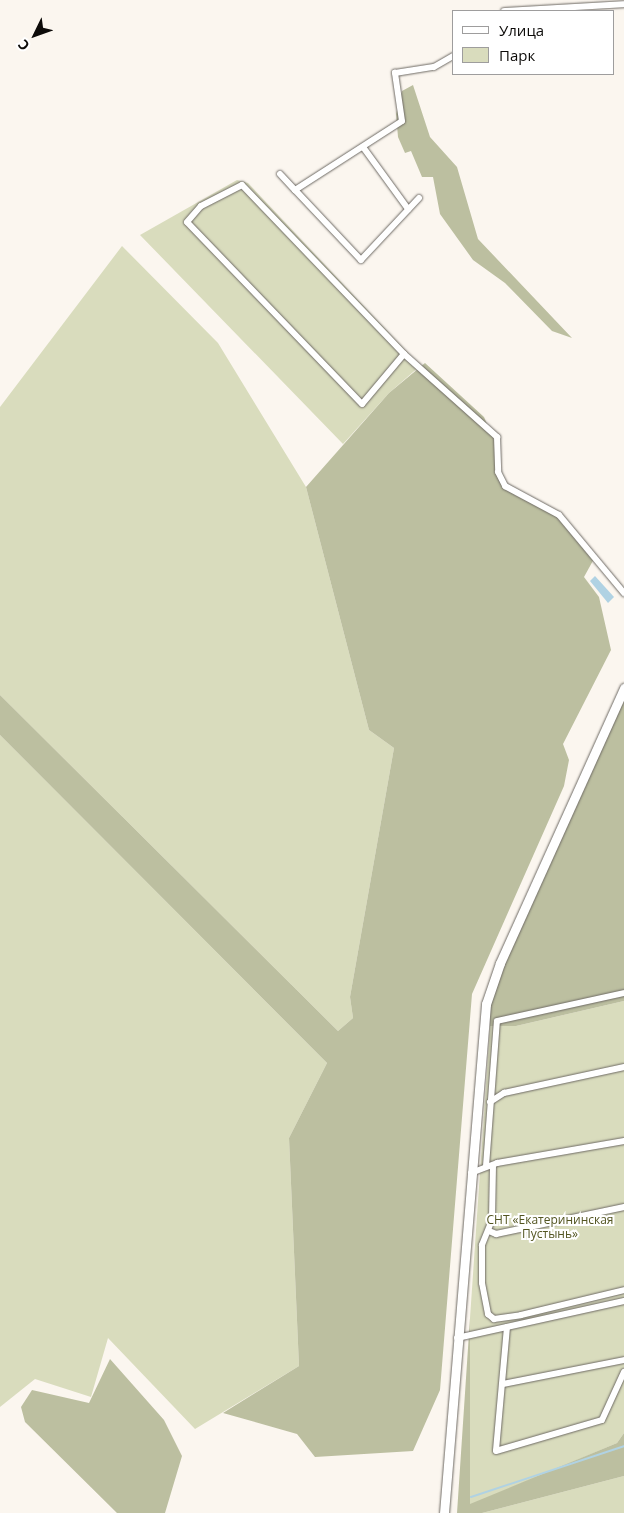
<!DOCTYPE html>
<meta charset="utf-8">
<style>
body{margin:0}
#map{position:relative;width:624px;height:1513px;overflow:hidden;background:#fbf6ef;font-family:"Open Sans",sans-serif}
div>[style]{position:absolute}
.green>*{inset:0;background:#d9dcbd}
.forest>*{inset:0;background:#bcbfa0}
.water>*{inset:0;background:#b0d2e3}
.stream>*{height:2px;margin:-1px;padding:0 1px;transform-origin:1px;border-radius:1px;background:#b0d2e3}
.roads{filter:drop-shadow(0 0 1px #6e6a64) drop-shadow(0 0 1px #6e6a64)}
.minor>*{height:6px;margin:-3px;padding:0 3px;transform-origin:3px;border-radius:3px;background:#fff}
.secondary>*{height:9px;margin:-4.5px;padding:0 4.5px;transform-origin:4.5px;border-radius:4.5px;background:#fff}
span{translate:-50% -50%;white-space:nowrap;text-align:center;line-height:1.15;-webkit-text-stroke:4px #fff;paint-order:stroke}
.park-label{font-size:12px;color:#535521}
.legend{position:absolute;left:452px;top:10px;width:162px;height:65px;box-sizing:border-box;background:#fff;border:1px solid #9e9d9d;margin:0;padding:6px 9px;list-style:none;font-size:15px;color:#0d0b09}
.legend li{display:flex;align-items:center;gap:10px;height:25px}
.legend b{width:25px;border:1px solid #9e9d9d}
.north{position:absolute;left:10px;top:10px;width:50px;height:50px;-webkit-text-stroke:4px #fff;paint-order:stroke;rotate:228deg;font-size:14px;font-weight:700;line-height:20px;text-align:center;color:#0d0b09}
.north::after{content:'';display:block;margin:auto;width:18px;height:22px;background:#0d0b09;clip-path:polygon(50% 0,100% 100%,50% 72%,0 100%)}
</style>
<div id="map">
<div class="green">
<div style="clip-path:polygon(237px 180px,248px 183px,420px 366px,389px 393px,343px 444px,140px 235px)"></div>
<div style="clip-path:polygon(122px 246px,218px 343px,306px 487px,369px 730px,394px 748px,350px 997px,353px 1018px,338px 1031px,0 695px,0 407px)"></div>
<div style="clip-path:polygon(0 735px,327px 1063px,289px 1138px,299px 1366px,195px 1429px,108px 1338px,91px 1397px,35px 1379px,0 1407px)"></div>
<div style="clip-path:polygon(624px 1001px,624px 1433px,617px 1443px,470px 1505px,470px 1318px,490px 1026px,516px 1026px)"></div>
<div style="clip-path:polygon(624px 1476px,624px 1513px,482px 1513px)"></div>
</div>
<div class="forest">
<div style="clip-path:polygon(413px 85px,430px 137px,457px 167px,478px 239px,572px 338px,552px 331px,505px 283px,473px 260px,440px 214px,433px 177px,422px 177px,411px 151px,405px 153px,398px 137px,396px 114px,402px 91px)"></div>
<div style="clip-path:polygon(425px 363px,484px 417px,494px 440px,498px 473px,515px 495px,557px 516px,595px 557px,584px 577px,599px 597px,611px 650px,563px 744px,569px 760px,564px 786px,472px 994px,440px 1390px,413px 1451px,315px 1457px,297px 1434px,223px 1413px,299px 1366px,289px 1138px,327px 1063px,0 735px,0 695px,338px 1031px,353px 1018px,350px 997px,394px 748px,369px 730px,306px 487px,389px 393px)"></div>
<div style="clip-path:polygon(624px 700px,624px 1001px,516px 1026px,490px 1026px,490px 999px,498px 975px)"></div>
<div style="clip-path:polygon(470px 1318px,470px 1504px,617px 1443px,624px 1433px,624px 1476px,482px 1513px,457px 1513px)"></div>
<div style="clip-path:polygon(110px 1359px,164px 1420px,182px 1456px,165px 1513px,117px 1513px,25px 1422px,21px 1407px,32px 1390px,89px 1403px)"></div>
</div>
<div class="water">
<div style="clip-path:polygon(595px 576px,614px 597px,608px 603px,590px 581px)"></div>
</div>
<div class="stream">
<div style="left:471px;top:1497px;width:161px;rotate:-18.4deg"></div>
</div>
<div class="roads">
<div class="minor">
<div style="left:504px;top:11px;width:120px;rotate:-3.3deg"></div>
<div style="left:363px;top:147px;width:77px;rotate:54deg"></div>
<div style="left:280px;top:174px;width:22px;rotate:47deg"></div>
<div style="left:419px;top:198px;width:85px;rotate:133.1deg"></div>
<div style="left:361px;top:260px;width:96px;rotate:-133.3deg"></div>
<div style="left:295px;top:190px;width:127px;rotate:-32.8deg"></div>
<div style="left:402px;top:121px;width:49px;rotate:-98.3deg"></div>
<div style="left:395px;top:73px;width:39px;rotate:-9deg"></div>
<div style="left:434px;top:67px;width:22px;rotate:-30deg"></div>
<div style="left:404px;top:354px;width:65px;rotate:130deg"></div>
<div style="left:362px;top:404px;width:252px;rotate:-133.9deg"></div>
<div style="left:187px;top:222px;width:21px;rotate:-49deg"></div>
<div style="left:201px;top:206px;width:46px;rotate:-27.1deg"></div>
<div style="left:242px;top:185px;width:234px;rotate:46.2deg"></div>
<div style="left:404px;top:354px;width:125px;rotate:41.7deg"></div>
<div style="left:497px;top:437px;width:35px;rotate:88deg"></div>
<div style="left:498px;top:472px;width:16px;rotate:63deg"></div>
<div style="left:505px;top:486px;width:61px;rotate:28.2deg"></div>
<div style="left:559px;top:515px;width:102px;rotate:50.2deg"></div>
<div style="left:490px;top:1102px;width:17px;rotate:-33deg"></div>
<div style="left:504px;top:1093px;width:123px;rotate:-12.2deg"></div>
<div style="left:486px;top:1166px;width:145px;rotate:-85.7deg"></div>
<div style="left:497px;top:1021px;width:130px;rotate:-12.4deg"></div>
<div style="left:493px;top:1166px;width:54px;rotate:91.1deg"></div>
<div style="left:492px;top:1220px;width:27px;rotate:112deg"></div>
<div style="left:482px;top:1245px;width:38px;rotate:90deg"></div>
<div style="left:482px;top:1283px;width:32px;rotate:79deg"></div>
<div style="left:488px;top:1314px;width:8px;rotate:40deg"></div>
<div style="left:494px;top:1319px;width:27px;rotate:-8deg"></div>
<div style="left:521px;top:1315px;width:106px;rotate:-13.6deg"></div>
<div style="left:471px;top:1173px;width:28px;rotate:-21deg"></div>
<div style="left:497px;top:1163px;width:129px;rotate:-9.8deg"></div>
<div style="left:489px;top:1231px;width:8px;rotate:23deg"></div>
<div style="left:496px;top:1234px;width:131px;rotate:-11.9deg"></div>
<div style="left:507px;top:1327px;width:124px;rotate:95.1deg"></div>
<div style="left:496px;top:1451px;width:110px;rotate:-16.3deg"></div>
<div style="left:602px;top:1420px;width:53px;rotate:-65.4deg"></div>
<div style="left:457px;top:1338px;width:171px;rotate:-12.5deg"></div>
<div style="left:503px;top:1384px;width:123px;rotate:-11.2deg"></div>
</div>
<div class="secondary">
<div style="left:444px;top:1513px;width:511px;rotate:-85.28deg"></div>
<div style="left:486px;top:1004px;width:43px;rotate:-71.1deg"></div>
<div style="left:500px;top:963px;width:302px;rotate:-65.7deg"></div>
</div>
</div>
<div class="park-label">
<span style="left:550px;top:1227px">СНТ «Екатерининская<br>Пустынь»</span>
</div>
<ul class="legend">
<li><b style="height:6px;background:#fff"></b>Улица</li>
<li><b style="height:14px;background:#d9dcbd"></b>Парк</li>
</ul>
<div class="north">С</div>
</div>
